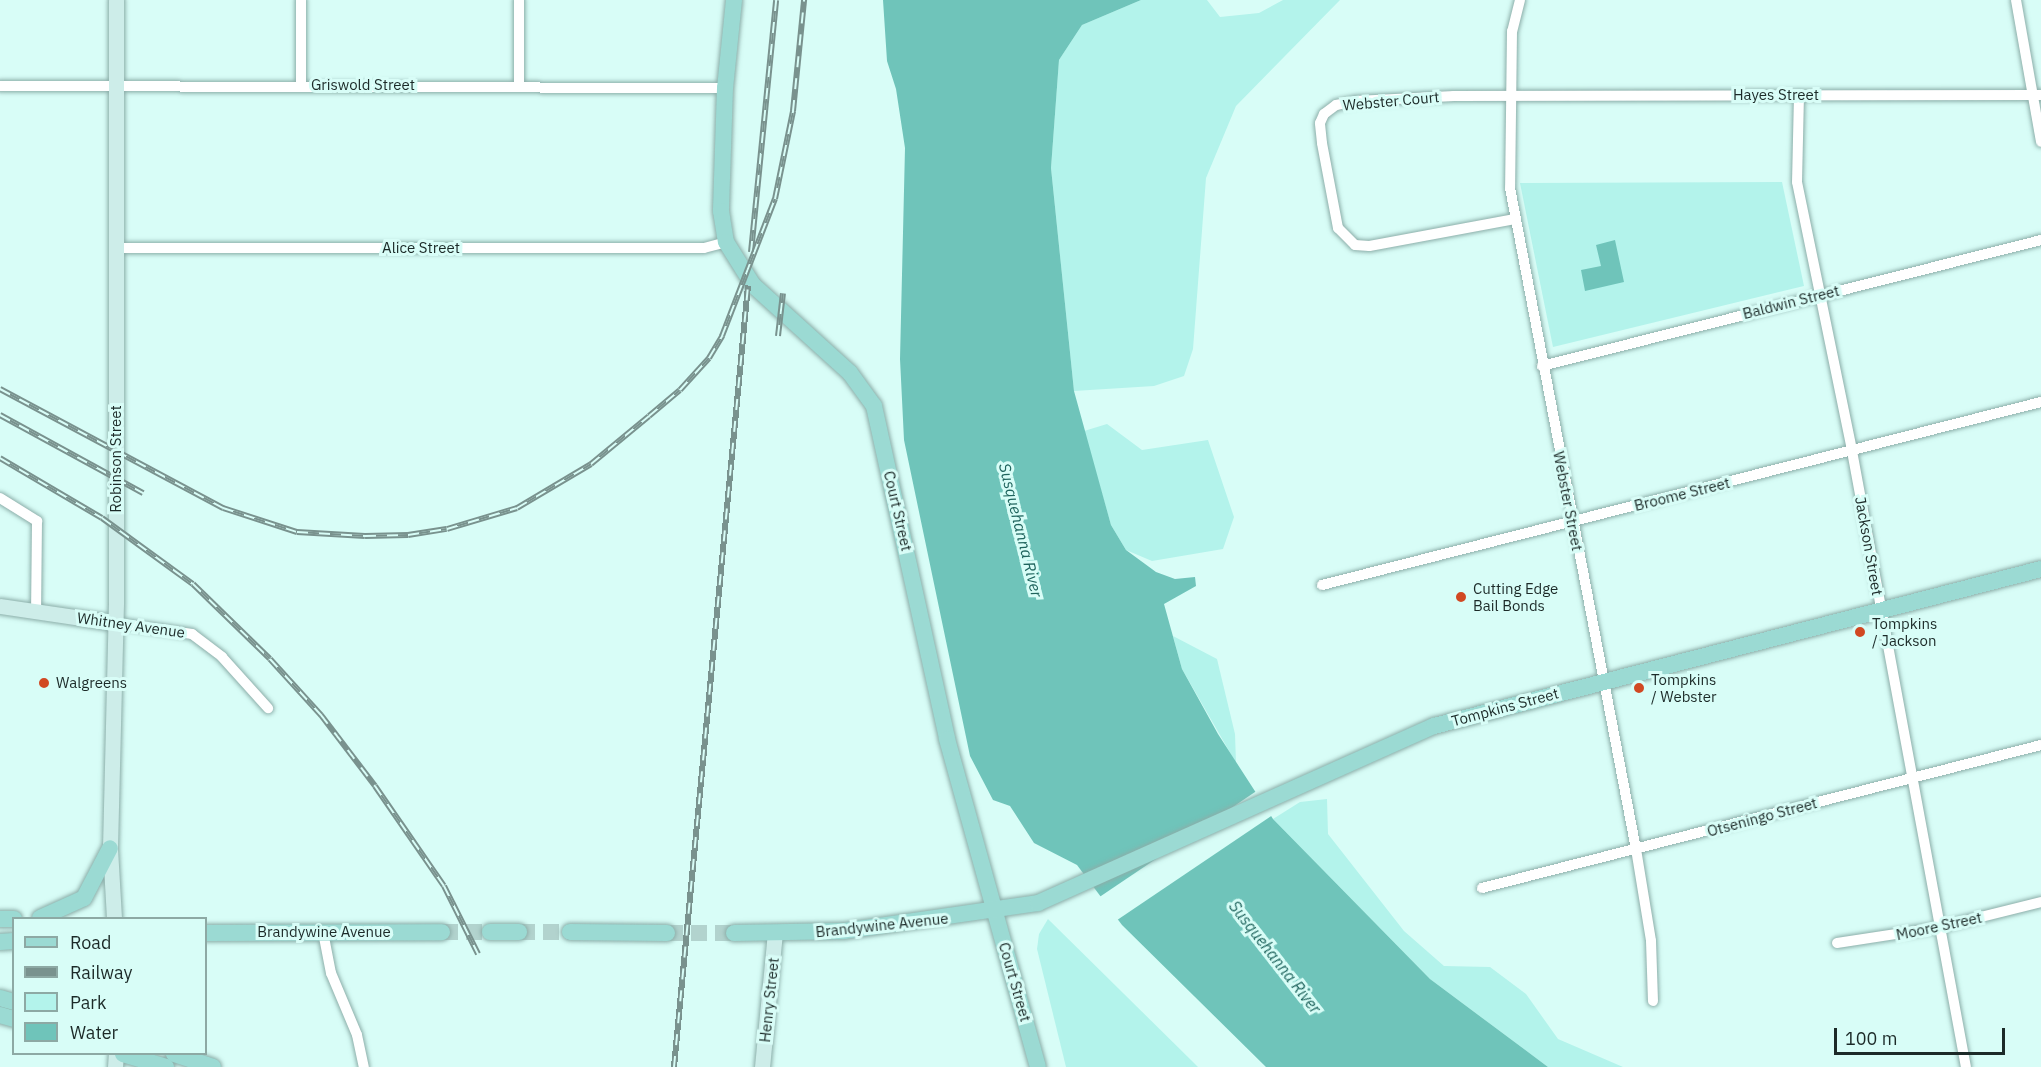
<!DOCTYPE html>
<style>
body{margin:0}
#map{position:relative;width:2041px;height:1067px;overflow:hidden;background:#d8fdf7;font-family:"IBM Plex Sans",sans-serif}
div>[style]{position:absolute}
.green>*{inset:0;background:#b3f3eb}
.water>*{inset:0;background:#6fc4ba}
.pier>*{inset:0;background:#d8fdf7;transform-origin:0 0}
.primary-tunnel>*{height:16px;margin-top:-8px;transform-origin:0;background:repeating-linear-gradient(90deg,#b2d3ce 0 16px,transparent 0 24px)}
.roads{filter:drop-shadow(0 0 2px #8caea9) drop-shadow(0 0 2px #8caea9)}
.street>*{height:10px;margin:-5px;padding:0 5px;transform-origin:5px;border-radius:5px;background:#fff}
.secondary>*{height:15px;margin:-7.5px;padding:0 7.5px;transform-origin:7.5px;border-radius:7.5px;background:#cdede9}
.primary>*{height:16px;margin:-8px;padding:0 8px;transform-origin:8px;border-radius:8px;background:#9bdad3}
.rail>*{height:6px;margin-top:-3px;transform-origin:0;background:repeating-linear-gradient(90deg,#d8fdf7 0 11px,#79928e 0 22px);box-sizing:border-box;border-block:2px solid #79928e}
.dots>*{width:16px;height:16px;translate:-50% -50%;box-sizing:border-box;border:3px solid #d8fdf7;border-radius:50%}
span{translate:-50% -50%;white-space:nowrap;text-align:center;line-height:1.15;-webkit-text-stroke:6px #d8fdf7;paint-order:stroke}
.street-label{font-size:15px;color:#1c2a28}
.poi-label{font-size:15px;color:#1c2a28}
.left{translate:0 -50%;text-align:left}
.water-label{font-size:16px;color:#1f645d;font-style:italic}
.legend{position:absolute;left:12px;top:917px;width:195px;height:138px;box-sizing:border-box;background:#d8fdf7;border:2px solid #8da9a4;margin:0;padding:8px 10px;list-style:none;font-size:18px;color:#1c2a28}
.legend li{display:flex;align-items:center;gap:12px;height:30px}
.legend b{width:30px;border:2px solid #8da9a4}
.scale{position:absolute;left:1834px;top:1028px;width:171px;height:27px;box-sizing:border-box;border:3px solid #1c2a28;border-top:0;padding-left:8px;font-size:18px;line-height:21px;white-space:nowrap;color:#1c2a28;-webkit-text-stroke:4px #d8fdf7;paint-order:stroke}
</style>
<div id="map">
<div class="green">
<div style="clip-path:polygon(1141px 0,1207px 0,1220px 17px,1259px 13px,1283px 0,1340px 0,1236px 106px,1206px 178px,1193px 349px,1184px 376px,1154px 386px,1074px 391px,1051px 168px,1059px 60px,1082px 25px)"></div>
<div style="clip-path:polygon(1782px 182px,1804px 286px,1553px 347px,1520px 183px)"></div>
<div style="clip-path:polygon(1107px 424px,1142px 450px,1208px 440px,1234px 517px,1223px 549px,1152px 561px,1126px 550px,1111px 525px,1084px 431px)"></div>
<div style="clip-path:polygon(1173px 636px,1217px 659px,1235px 734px,1236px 763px,1182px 669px)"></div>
<div style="clip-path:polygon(1327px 799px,1328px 834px,1404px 931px,1444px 966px,1490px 967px,1526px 994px,1558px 1039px,1623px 1067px,1548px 1067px,1430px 979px,1273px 819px,1300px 802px)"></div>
<div style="clip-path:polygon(1048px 919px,1194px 1063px,1198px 1067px,1066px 1067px,1037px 949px,1039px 934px)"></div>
</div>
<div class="water">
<div style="clip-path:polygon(883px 0,1141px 0,1082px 25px,1059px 60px,1051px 168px,1074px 391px,1111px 525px,1126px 550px,1156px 572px,1175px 579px,1195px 577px,1196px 586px,1164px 604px,1182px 669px,1218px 734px,1273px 819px,1430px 979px,1548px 1067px,1266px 1067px,1122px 925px,1077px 865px,1034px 843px,1010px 806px,993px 800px,970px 756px,904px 440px,900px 359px,905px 148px,896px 89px,887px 61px)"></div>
<div style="clip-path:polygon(1615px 240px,1624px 282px,1585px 291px,1581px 270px,1601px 266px,1596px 245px)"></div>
</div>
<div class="pier">
<div style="left:1258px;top:790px;width:29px;height:197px;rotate:56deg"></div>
</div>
<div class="primary-tunnel">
<div style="left:442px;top:932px;width:48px"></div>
<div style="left:519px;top:932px;width:51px"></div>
<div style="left:667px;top:933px;width:67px"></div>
</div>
<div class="roads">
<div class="street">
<div style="left:519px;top:0;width:84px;rotate:90deg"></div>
<div style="left:1520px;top:0;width:32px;rotate:104deg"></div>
<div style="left:1512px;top:31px;width:157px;rotate:90.7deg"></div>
<div style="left:1510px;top:188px;width:673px;rotate:79.21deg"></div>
<div style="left:1636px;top:849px;width:93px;rotate:80.7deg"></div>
<div style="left:1651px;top:941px;width:60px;rotate:88.1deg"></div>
<div style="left:2016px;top:0;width:144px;rotate:80deg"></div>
<div style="left:301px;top:85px;width:85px;rotate:-90deg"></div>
<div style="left:0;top:86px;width:725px;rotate:0.16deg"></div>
<div style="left:1799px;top:95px;width:87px;rotate:91.3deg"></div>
<div style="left:1797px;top:182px;width:275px;rotate:78.4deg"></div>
<div style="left:1852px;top:451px;width:626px;rotate:79.52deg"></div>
<div style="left:1515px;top:219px;width:148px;rotate:169.5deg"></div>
<div style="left:1369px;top:246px;width:14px;rotate:-176deg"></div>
<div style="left:1355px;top:245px;width:24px;rotate:-135deg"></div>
<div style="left:1338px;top:228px;width:86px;rotate:-100.7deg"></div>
<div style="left:1322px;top:143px;width:20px;rotate:-96deg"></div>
<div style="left:1320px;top:123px;width:10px;rotate:-66deg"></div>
<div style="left:1324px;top:114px;width:15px;rotate:-37deg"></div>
<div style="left:1336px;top:105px;width:20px;rotate:-11deg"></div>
<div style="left:1356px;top:101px;width:98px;rotate:-2.9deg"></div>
<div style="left:1454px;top:96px;width:587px;rotate:-0.1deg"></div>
<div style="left:116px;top:248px;width:588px"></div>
<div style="left:704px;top:248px;width:23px;rotate:-15deg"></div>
<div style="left:1542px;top:366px;width:515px;rotate:-14.17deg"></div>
<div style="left:0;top:498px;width:44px;rotate:31.9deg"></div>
<div style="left:37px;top:521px;width:90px;rotate:90.6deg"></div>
<div style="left:1322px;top:585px;width:742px;rotate:-14.28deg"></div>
<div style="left:115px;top:623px;width:78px;rotate:8.1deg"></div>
<div style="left:192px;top:634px;width:38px;rotate:37deg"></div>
<div style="left:222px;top:657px;width:69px;rotate:48deg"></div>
<div style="left:1482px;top:888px;width:577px;rotate:-14.35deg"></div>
<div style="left:323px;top:932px;width:42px;rotate:79deg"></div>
<div style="left:331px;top:973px;width:67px;rotate:67.2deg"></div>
<div style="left:357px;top:1035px;width:33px;rotate:78deg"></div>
<div style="left:1837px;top:943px;width:105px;rotate:-8.7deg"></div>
<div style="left:1941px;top:927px;width:103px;rotate:-14deg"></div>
</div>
<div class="secondary">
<div style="left:0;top:606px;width:116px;rotate:8.4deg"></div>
<div style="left:114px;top:918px;width:70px;rotate:-93.3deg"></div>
<div style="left:110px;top:848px;width:244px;rotate:-88.6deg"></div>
<div style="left:116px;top:604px;width:604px;rotate:-90deg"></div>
<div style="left:115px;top:1067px;width:13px;rotate:-86deg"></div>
<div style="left:762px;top:1067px;width:135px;rotate:-84.5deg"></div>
</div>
<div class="primary">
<div style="left:734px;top:0;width:88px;rotate:95.8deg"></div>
<div style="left:725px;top:88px;width:123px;rotate:91.9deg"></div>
<div style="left:721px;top:211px;width:31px;rotate:81deg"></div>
<div style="left:726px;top:242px;width:51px;rotate:57.9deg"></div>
<div style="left:753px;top:285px;width:131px;rotate:42.2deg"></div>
<div style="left:850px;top:373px;width:41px;rotate:54deg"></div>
<div style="left:874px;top:406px;width:341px;rotate:77.6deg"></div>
<div style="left:947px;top:739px;width:340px;rotate:74.5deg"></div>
<div style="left:40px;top:918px;width:48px;rotate:-24.4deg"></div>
<div style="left:84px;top:898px;width:56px;rotate:-62.5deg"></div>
<div style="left:0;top:919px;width:14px"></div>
<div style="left:490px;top:932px;width:29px"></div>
<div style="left:570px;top:932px;width:97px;rotate:0.6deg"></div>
<div style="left:206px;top:933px;width:236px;rotate:-0.2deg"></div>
<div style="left:734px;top:933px;width:110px;rotate:-1deg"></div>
<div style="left:844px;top:931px;width:196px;rotate:-8.2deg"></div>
<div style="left:1038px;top:903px;width:434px;rotate:-24.1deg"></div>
<div style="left:1434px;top:726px;width:627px;rotate:-14.5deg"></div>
<div style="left:0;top:942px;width:14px;rotate:-4deg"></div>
<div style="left:0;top:998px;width:15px;rotate:16deg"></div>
<div style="left:0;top:1015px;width:15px;rotate:16deg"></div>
<div style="left:123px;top:1054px;width:45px;rotate:16.8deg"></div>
<div style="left:174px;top:1054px;width:41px;rotate:18.4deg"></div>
</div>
</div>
<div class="rail">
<div style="left:751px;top:252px;width:253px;rotate:-84.3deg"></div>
<div style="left:778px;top:336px;width:43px;rotate:-83.4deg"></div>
<div style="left:0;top:389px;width:253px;rotate:28.1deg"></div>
<div style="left:223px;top:508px;width:78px;rotate:18deg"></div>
<div style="left:297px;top:532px;width:68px;rotate:3.4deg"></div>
<div style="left:365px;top:536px;width:43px;rotate:-1.3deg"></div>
<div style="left:408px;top:535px;width:39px;rotate:-9deg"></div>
<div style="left:447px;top:529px;width:73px;rotate:-16.7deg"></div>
<div style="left:517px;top:508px;width:86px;rotate:-30.7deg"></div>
<div style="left:591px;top:464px;width:75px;rotate:-39.6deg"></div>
<div style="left:649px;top:416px;width:40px;rotate:-40deg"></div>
<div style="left:680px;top:390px;width:43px;rotate:-47.8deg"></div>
<div style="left:709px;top:358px;width:26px;rotate:-59deg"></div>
<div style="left:722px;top:336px;width:147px;rotate:-68.9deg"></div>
<div style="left:775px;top:199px;width:90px;rotate:-78.4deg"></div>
<div style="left:793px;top:111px;width:112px;rotate:-84.3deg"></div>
<div style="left:0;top:415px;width:163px;rotate:28.6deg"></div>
<div style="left:0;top:458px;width:118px;rotate:30.5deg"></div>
<div style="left:102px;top:518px;width:112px;rotate:36deg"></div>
<div style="left:193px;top:584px;width:107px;rotate:44.2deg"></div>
<div style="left:270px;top:659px;width:76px;rotate:47.7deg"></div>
<div style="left:321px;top:715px;width:89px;rotate:52.7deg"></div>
<div style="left:375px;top:786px;width:121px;rotate:55.4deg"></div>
<div style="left:444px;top:886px;width:76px;rotate:63.4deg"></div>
<div style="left:674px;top:1067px;width:785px;rotate:-84.59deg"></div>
</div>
<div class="dots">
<div style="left:1461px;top:597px;background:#d14822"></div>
<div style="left:1860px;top:632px;background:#d14822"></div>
<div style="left:44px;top:683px;background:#d14822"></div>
<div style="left:1639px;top:688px;background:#d14822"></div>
</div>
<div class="street-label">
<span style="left:363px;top:85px">Griswold Street</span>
<span style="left:1776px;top:95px">Hayes Street</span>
<span style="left:1391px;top:101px;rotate:-5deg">Webster Court</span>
<span style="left:421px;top:248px">Alice Street</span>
<span style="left:1791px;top:302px;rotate:-14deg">Baldwin Street</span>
<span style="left:116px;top:459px;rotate:-90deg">Robinson Street</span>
<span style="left:1682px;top:494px;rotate:-14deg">Broome Street</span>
<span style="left:1568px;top:501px;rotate:79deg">Webster Street</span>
<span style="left:898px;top:511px;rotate:77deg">Court Street</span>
<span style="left:1869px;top:546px;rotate:80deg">Jackson Street</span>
<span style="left:131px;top:625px;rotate:8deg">Whitney Avenue</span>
<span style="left:1505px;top:707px;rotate:-15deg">Tompkins Street</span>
<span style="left:1762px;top:817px;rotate:-15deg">Otseningo Street</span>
<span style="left:882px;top:925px;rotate:-6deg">Brandywine Avenue</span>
<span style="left:1939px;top:926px;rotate:-12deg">Moore Street</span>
<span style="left:324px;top:932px">Brandywine Avenue</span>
<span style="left:1015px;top:982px;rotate:74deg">Court Street</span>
<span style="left:769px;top:1000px;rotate:-84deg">Henry Street</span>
</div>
<div class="poi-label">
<span class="left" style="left:1473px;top:597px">Cutting Edge<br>Bail Bonds</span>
<span class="left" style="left:1872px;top:632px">Tompkins<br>/ Jackson</span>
<span class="left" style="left:1651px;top:688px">Tompkins<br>/ Webster</span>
<span class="left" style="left:56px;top:683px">Walgreens</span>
</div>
<div class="water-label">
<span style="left:1021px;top:530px;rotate:76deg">Susquehanna River</span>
<span style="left:1275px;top:957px;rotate:52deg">Susquehanna River</span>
</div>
<ul class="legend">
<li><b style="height:8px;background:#9bdad3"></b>Road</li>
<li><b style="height:8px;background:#79928e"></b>Railway</li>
<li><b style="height:16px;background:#b3f3eb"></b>Park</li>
<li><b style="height:16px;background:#6fc4ba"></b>Water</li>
</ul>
<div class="scale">100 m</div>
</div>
